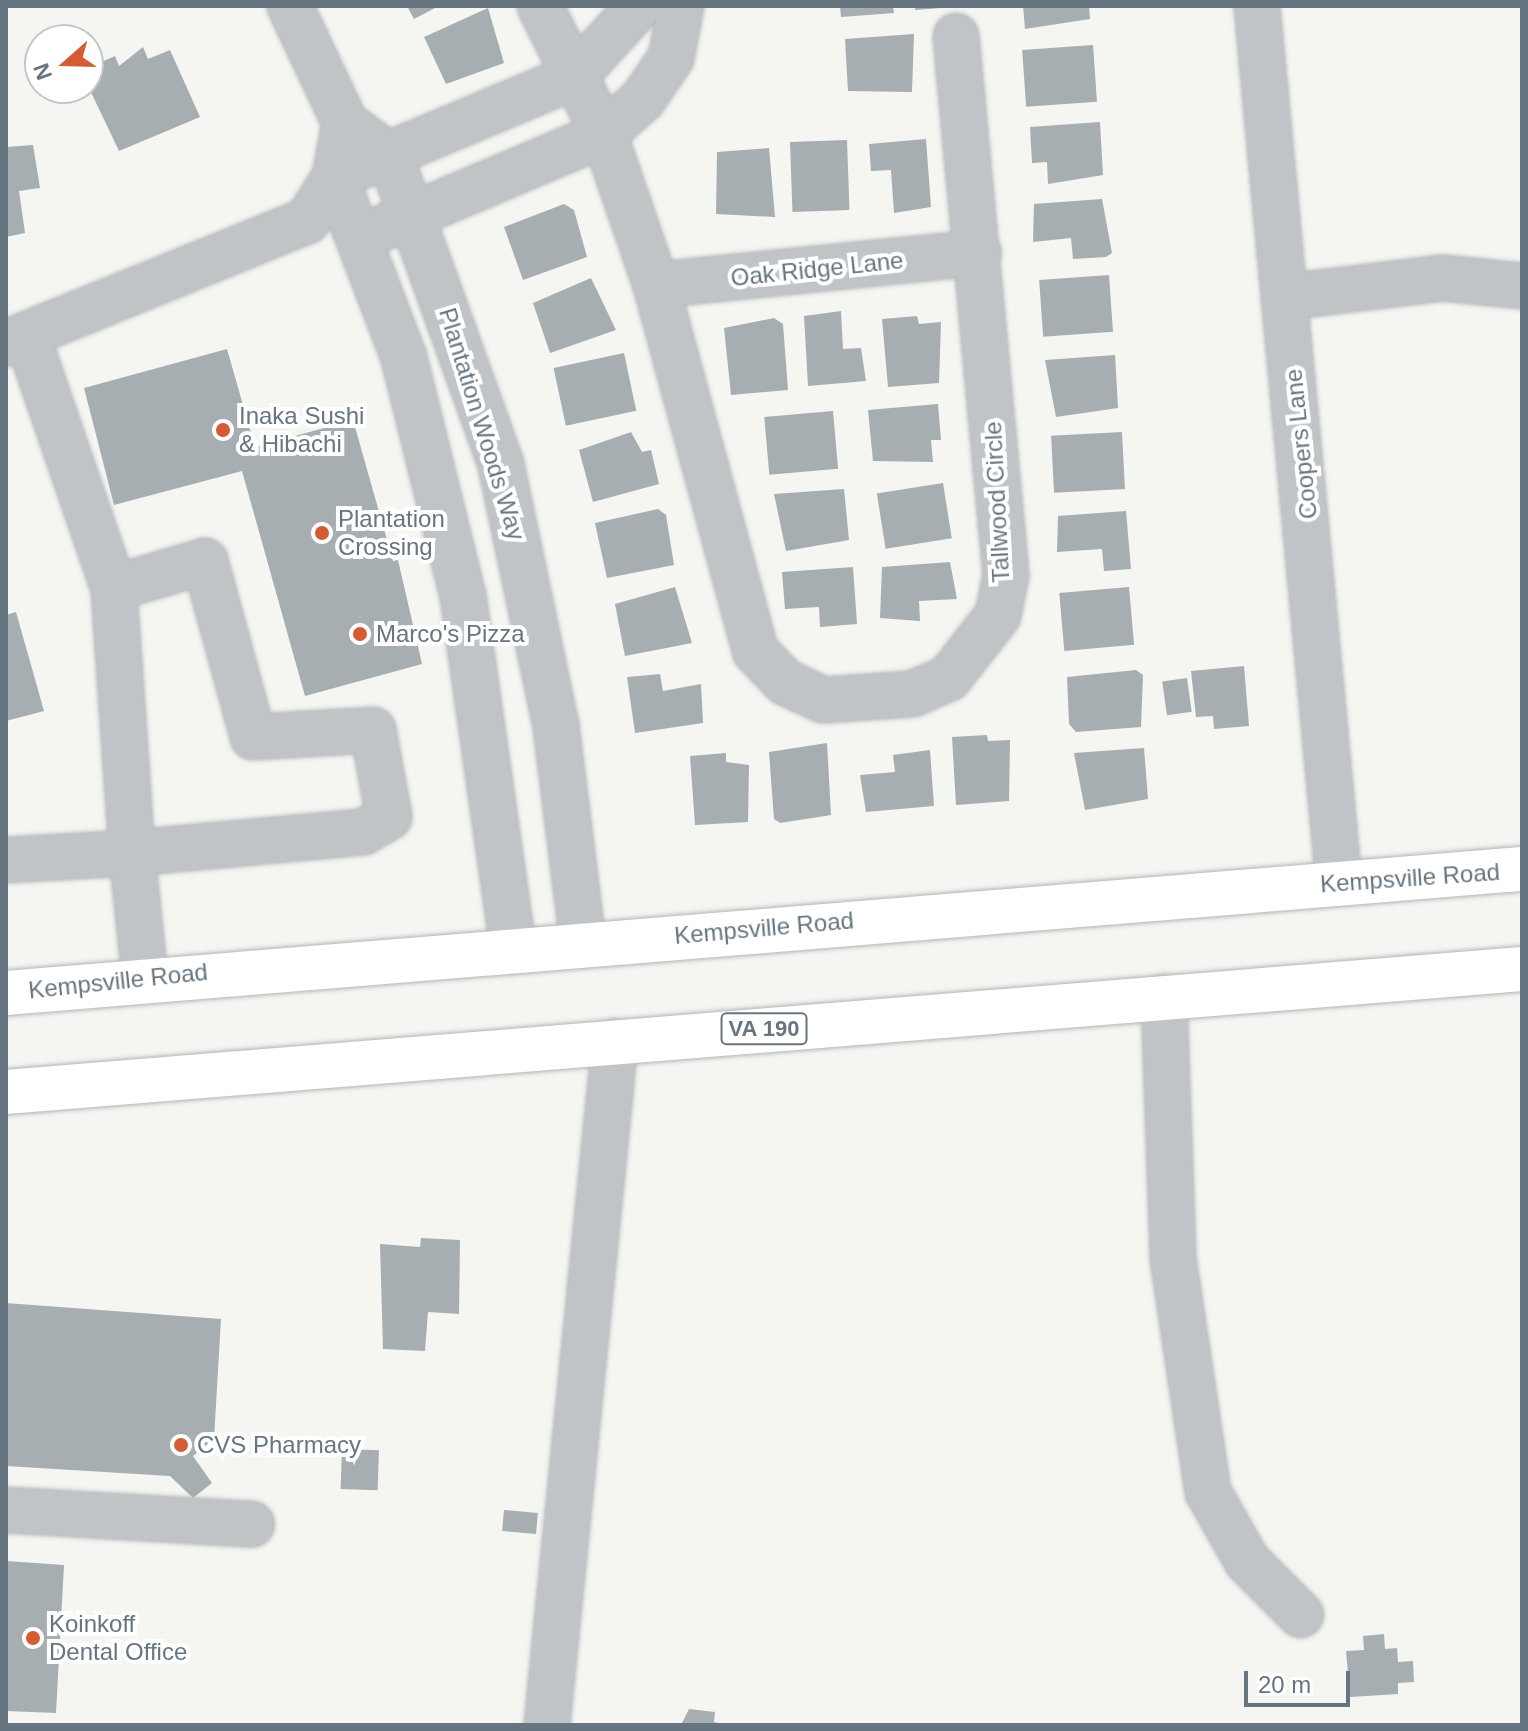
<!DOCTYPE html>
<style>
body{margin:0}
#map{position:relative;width:1528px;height:1731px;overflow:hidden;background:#f5f5f2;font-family:Arial,sans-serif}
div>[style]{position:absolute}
.building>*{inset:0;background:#a6aeb2;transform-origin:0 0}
.roads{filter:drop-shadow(0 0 2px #b2b6b9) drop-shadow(0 0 2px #b2b6b9)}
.minor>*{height:44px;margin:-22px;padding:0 22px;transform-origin:22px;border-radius:22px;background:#c1c4c7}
.major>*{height:44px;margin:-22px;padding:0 22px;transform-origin:22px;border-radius:22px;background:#fff}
.dots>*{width:22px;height:22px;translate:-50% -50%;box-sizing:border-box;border:4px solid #fff;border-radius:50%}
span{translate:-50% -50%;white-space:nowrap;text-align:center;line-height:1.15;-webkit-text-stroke:8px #fff;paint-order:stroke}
.shield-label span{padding:2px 6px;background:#fff;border:2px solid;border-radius:6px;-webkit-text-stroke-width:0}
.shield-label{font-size:22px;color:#677580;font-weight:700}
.street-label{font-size:24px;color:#677580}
.poi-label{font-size:24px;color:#677580}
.left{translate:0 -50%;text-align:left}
.frame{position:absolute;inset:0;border:8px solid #677580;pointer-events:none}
.north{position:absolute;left:24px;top:24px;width:80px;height:80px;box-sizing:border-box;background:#fff;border:2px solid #c2c8cc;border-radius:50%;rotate:250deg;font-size:22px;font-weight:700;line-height:32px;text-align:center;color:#677580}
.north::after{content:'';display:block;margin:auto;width:28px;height:36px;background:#d45b33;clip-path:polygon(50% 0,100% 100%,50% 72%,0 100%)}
.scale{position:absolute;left:1244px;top:1671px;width:106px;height:36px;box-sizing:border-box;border:4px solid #677580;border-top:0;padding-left:10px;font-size:24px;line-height:28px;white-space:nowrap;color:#677580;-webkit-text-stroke:6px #fff;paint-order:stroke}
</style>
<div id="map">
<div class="building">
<div style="clip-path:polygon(407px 6px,439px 6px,414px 19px)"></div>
<div style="clip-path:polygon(840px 6px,893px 6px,894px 13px,841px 17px)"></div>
<div style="clip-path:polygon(915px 6px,941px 6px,941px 8px,915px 10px)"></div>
<div style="clip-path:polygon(1023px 6px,1089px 6px,1090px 19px,1025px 29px)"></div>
<div style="clip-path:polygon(488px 8px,504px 63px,446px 84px,424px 37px)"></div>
<div style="clip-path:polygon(914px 34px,912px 92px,848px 91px,845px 39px)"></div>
<div style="left:1093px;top:45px;width:57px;height:71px;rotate:86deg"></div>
<div style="clip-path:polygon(143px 47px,148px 59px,170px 50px,200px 117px,119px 151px,88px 86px,88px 68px,115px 56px,119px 66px)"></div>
<div style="clip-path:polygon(1100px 122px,1103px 175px,1048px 184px,1047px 162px,1032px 163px,1030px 127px)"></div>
<div style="clip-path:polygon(926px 139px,931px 207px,894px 213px,891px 170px,871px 171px,869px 144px)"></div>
<div style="left:847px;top:140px;width:70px;height:57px;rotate:88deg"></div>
<div style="clip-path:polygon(33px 145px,40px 188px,19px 191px,25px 233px,6px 237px,6px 147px)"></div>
<div style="clip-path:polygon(769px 148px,775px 217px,716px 214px,717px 152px)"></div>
<div style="clip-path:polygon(1102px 199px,1112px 253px,1106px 257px,1073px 259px,1071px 238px,1033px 242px,1034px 204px)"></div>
<div style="clip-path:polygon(564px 204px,574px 210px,587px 257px,523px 280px,504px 227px)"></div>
<div style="left:1109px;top:275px;width:57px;height:70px;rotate:86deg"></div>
<div style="clip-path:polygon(591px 278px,616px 330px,550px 353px,533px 303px)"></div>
<div style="clip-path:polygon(841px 311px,843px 349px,861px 348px,866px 381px,808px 386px,804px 316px)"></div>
<div style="clip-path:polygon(917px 316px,919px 324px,941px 322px,939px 383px,888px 387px,882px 319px)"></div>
<div style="clip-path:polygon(774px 318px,783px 324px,788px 390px,731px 395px,724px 328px)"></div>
<div style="clip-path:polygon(227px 349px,255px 447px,353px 420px,393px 561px,398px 560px,422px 664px,305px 696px,242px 471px,114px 505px,84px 388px)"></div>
<div style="left:624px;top:353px;width:59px;height:72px;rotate:78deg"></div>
<div style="clip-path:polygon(1115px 355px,1118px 408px,1056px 417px,1045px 360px)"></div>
<div style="clip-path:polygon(938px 404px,941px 440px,931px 440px,933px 462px,873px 461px,868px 410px)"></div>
<div style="left:833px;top:411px;width:58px;height:69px;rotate:85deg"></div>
<div style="clip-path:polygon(631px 432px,642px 452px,651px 450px,659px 484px,593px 502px,579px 450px)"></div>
<div style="left:1122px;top:432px;width:57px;height:71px;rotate:87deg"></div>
<div style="left:943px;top:483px;width:56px;height:67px;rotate:81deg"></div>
<div style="clip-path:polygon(844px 489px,849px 540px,786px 551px,774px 494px)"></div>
<div style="clip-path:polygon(658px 509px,666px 515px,674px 565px,607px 578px,595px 523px)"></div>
<div style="clip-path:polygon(1126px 511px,1131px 569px,1104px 571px,1102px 549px,1057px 552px,1058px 516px)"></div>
<div style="clip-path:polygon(950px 562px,957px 599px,919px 601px,920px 621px,880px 618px,882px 567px)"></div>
<div style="clip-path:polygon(853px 567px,857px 624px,820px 627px,819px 607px,785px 609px,782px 572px)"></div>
<div style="clip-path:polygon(675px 587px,692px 643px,625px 656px,615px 604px)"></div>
<div style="left:1129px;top:587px;width:58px;height:70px;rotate:85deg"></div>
<div style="clip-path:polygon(16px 612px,44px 711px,6px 721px,6px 615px)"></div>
<div style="clip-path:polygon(1244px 666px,1249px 726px,1214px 729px,1213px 716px,1196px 717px,1191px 671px)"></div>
<div style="clip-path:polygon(1136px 670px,1143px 675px,1141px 727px,1076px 732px,1069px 724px,1067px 677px)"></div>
<div style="clip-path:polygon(660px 674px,663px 691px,701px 684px,703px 723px,635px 733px,627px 677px)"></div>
<div style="left:1187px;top:678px;width:34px;height:25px;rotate:82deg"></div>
<div style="clip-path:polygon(987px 735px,988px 741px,1010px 740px,1009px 801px,956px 805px,952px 737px)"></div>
<div style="clip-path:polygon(827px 743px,831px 815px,780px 823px,774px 819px,769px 752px)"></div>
<div style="clip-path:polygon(1144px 748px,1148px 799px,1085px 810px,1074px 753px)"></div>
<div style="clip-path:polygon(930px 750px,934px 806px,866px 812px,860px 775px,895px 772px,893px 755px)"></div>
<div style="clip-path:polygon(726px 753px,726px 762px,749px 765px,748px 822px,695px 825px,690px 756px)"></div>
<div style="clip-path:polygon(421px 1238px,460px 1240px,459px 1314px,428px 1312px,425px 1351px,383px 1349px,380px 1244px,420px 1247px)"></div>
<div style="clip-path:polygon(6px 1303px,221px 1319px,214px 1439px,193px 1456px,212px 1483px,193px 1498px,170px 1476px,6px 1466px)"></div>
<div style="left:342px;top:1449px;width:37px;height:40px;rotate:2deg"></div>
<div style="left:504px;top:1510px;width:34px;height:21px;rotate:5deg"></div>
<div style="clip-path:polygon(6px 1561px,64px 1565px,56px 1713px,6px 1711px)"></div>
<div style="clip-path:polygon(1384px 1634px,1385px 1649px,1397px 1648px,1398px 1662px,1413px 1661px,1414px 1682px,1398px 1683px,1398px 1694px,1350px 1697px,1346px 1651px,1364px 1650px,1363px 1636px)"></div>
<div style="clip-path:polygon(689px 1709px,715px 1712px,714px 1722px,728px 1725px,681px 1725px)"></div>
</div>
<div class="roads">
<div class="minor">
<div style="left:290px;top:6px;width:129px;rotate:64.8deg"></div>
<div style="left:345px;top:123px;width:56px;rotate:36.3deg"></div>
<div style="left:390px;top:156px;width:328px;rotate:70.2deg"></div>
<div style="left:501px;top:465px;width:267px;rotate:78.1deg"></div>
<div style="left:556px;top:726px;width:218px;rotate:82.9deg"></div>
<div style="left:540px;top:6px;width:143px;rotate:63.4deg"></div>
<div style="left:604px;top:134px;width:160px;rotate:71deg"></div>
<div style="left:656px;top:285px;width:380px;rotate:74.8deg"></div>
<div style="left:756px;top:652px;width:42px;rotate:46deg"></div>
<div style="left:785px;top:682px;width:42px;rotate:25.3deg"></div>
<div style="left:823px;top:700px;width:89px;rotate:-3.9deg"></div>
<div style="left:912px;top:694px;width:40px;rotate:-23.4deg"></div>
<div style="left:949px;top:678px;width:80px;rotate:-52.1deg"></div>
<div style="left:998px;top:615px;width:41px;rotate:-78.7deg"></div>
<div style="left:1006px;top:575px;width:541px;rotate:-95.3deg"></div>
<div style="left:1257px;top:6px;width:881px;rotate:84.66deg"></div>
<div style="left:345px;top:123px;width:55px;rotate:100.5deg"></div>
<div style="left:335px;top:177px;width:194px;rotate:69.1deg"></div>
<div style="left:404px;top:358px;width:245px;rotate:76.1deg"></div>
<div style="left:463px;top:596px;width:356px;rotate:81.9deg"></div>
<div style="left:385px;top:227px;width:238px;rotate:-23deg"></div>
<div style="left:604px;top:134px;width:52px;rotate:-41.9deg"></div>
<div style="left:643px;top:99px;width:50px;rotate:-55.7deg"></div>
<div style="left:671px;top:58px;width:53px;rotate:-79.1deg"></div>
<div style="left:656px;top:285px;width:324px;rotate:-5.7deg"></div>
<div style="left:1286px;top:297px;width:157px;rotate:-6.9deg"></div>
<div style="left:1442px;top:278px;width:80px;rotate:5.7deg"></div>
<div style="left:27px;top:336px;width:267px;rotate:71deg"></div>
<div style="left:114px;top:588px;width:95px;rotate:-16.5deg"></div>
<div style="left:205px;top:561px;width:182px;rotate:74.7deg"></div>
<div style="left:253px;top:737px;width:120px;rotate:-3.3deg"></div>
<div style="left:373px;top:730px;width:88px;rotate:79.6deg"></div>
<div style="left:389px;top:817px;width:30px;rotate:150deg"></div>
<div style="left:363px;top:832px;width:232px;rotate:174.8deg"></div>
<div style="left:132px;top:853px;width:126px;rotate:84.1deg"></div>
<div style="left:6px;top:343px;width:325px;rotate:-22.1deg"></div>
<div style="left:307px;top:221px;width:52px;rotate:-57.5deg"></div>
<div style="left:335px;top:177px;width:260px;rotate:-22.8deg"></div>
<div style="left:575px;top:76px;width:95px;rotate:-47.6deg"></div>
<div style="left:6px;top:860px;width:126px;rotate:-3.2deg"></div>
<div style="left:132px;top:853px;width:266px;rotate:-93.9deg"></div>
<div style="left:1164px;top:997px;width:261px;rotate:88deg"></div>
<div style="left:1173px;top:1258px;width:237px;rotate:81.5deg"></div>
<div style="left:1208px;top:1492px;width:79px;rotate:60.5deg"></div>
<div style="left:1247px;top:1561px;width:76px;rotate:45deg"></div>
<div style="left:6px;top:1510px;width:246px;rotate:3.3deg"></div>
<div style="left:547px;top:1725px;width:687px;rotate:-84.32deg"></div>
</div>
<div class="major">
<div style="left:6px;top:993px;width:1521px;rotate:-4.68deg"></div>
<div style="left:6px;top:1092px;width:1521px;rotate:-4.64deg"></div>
</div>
</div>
<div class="dots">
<div style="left:223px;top:430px;background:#d45b33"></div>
<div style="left:322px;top:533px;background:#d45b33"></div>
<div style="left:360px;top:634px;background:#d45b33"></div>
<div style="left:181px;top:1445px;background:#d45b33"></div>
<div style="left:33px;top:1638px;background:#d45b33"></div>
</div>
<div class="shield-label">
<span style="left:764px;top:1029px">VA 190</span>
</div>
<div class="street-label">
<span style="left:817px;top:269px;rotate:-6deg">Oak Ridge Lane</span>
<span style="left:482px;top:424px;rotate:73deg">Plantation Woods Way</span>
<span style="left:1301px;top:444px;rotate:-96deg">Coopers Lane</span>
<span style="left:997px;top:502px;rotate:-93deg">Tallwood Circle</span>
<span style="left:1410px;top:878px;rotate:-4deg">Kempsville Road</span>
<span style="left:764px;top:928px;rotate:-5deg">Kempsville Road</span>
<span style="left:118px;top:981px;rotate:-6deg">Kempsville Road</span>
</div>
<div class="poi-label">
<span class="left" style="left:239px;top:430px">Inaka Sushi<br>&amp; Hibachi</span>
<span class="left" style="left:338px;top:533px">Plantation<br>Crossing</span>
<span class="left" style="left:376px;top:634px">Marco's Pizza</span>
<span class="left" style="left:197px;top:1445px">CVS Pharmacy</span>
<span class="left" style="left:49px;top:1638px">Koinkoff<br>Dental Office</span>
</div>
<div class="frame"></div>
<div class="north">N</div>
<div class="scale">20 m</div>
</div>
